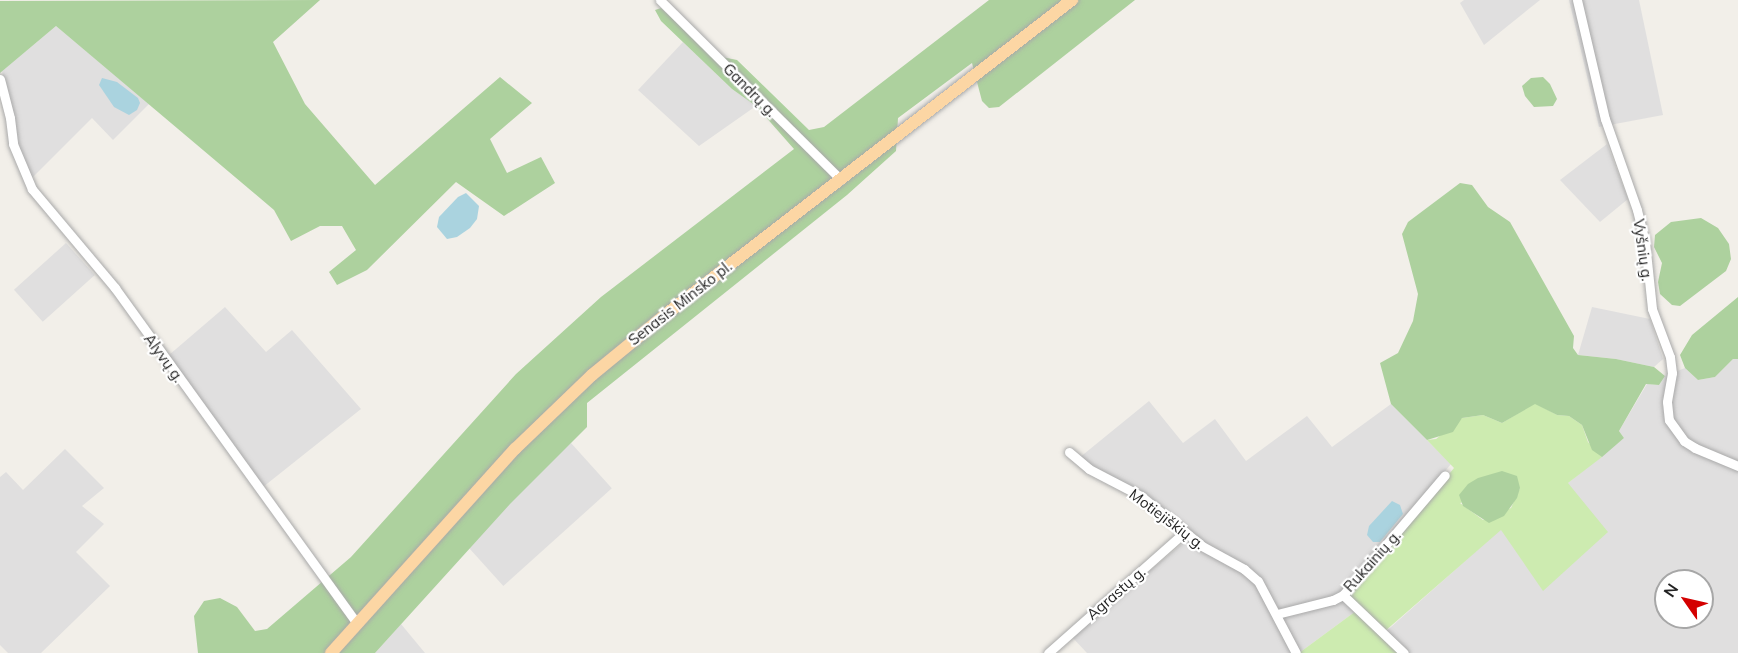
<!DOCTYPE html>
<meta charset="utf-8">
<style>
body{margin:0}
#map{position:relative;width:1738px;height:653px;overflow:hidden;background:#f2efe9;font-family:Mulish,sans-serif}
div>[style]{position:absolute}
.residential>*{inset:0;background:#e0dfdf;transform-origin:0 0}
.grass>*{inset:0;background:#cdebb0}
.forest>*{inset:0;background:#add19e}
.water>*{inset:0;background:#aad3df}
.roads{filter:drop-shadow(0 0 2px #a9a9a9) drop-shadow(0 0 2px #a9a9a9)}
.minor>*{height:9px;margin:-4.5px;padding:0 4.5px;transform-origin:4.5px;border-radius:4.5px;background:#fff}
.major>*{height:12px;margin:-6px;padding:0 6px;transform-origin:6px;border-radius:6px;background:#fcd6a4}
span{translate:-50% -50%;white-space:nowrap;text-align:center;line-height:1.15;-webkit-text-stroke:4.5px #fff;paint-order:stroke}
.street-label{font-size:15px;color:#222}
.north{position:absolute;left:1654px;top:569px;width:60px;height:60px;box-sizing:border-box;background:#fff;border:2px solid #a7a7a7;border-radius:50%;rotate:304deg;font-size:16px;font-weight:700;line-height:24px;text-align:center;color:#222}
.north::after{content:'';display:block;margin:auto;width:21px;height:27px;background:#d40000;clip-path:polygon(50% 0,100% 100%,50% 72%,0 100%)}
</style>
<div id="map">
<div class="residential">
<div style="clip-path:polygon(1464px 0,1540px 0,1484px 45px,1460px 3px)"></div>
<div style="clip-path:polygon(1569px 0,1639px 0,1663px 115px,1599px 127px)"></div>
<div style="clip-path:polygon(56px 26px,149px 104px,113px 140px,92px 118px,30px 180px,14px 133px,2px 71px)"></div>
<div style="clip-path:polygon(683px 42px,732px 89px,756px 106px,699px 146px,638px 90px)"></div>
<div style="clip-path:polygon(1607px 144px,1628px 199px,1600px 222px,1560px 180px)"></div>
<div style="left:66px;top:243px;width:43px;height:70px;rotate:48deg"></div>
<div style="clip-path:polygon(225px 307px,266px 352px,292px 330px,361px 409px,263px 487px,169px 355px)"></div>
<div style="clip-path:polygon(1592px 307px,1650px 319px,1663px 359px,1654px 367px,1616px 359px,1578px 355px)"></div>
<div style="clip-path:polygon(evenodd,1733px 359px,1738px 359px,1738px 653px,1401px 653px,1382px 635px,1501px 529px,1543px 590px,1568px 483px,1624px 438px,1619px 431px,1647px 384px,1659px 385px,1665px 376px,1685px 368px,1698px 380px,1715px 377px,1733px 359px,1666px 581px,1702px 581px,1702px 617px,1666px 617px,1666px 581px)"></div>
<div style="clip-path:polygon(1149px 401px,1183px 443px,1215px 419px,1246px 461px,1307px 416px,1332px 447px,1391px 404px,1451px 464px,1341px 597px,1356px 611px,1299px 653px,1260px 577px,1203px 543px,1141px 491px,1105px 476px,1079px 458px)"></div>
<div style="left:571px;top:443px;width:61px;height:146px;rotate:48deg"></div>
<div style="clip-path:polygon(65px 449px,104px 488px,82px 506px,104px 524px,76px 552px,110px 586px,41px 653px,8px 653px,0 645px,0 477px,6px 472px,23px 490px)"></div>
<div style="clip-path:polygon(1188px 539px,1254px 581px,1292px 653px,1087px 653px,1071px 636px)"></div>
<div style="clip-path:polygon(401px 624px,425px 653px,375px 653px)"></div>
</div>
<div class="grass">
<div style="clip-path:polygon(evenodd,1535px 403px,1557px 415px,1569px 416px,1582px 425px,1588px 442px,1602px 457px,1568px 483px,1608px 532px,1543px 591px,1501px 530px,1384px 632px,1348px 596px,1454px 468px,1427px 440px,1436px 439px,1462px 418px,1483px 415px,1502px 423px,1535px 403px,1520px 488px,1511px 508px,1483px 520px,1460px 503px,1520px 488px)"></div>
<div style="clip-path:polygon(1356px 611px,1401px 653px,1299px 653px)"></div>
</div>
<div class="forest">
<div style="clip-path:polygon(320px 0,273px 42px,305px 104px,375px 185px,500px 77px,532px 103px,490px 139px,507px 173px,541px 157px,555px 183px,504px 216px,456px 182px,367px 270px,337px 285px,329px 272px,356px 250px,342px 226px,320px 226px,291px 241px,274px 210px,56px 26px,0 73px,0 1px)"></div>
<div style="clip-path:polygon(989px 0,1135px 0,999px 107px,989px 108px,982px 101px,972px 63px,898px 118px,896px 151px,847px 195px,587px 403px,587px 427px,510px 504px,375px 653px,198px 653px,194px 616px,204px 601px,220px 598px,237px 607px,255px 631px,267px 629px,351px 557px,516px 374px,601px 297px,794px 149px,756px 106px,732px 89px,661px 21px,655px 10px,661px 8px,712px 55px,737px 60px,809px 130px,824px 127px)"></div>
<div style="clip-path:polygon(1543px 77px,1550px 84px,1557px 99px,1553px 106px,1534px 107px,1525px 96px,1522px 86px,1531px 78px)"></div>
<div style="clip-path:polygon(1460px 183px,1472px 185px,1488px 207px,1510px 222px,1574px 336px,1573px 348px,1578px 355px,1616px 359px,1654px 367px,1665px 376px,1659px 385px,1646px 384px,1619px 431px,1624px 438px,1602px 457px,1592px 450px,1582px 425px,1569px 416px,1557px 415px,1535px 404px,1502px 423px,1483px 415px,1462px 418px,1453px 432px,1427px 440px,1391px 404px,1380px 363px,1398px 353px,1413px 321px,1418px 294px,1402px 234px,1408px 222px)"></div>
<div style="clip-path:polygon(1701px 218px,1718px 228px,1729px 244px,1731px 259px,1726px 271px,1680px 306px,1672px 305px,1660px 294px,1658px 282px,1662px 263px,1654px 247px,1655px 235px,1671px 222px)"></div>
<div style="clip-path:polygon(1738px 297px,1738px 359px,1733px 359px,1715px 377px,1698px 380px,1685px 368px,1680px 355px,1692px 335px)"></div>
<div style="clip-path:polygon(1502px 471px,1517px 476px,1520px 488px,1517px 498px,1504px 516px,1489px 523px,1463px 506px,1459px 495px,1468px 484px,1478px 478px)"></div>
</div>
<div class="water">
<div style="clip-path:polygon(102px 78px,117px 82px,138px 98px,140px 103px,137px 110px,129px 115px,114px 107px,99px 85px)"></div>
<div style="clip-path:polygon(466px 193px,479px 206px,477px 219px,470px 228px,457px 237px,447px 239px,437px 227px,439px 217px,458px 197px)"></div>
<div style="clip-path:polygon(1392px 501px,1400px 505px,1403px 514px,1380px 542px,1373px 542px,1367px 535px,1369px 526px)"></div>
</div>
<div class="roads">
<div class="minor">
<div style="left:660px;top:0;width:255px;rotate:44.8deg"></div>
<div style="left:1577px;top:0;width:122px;rotate:76.8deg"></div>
<div style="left:1605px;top:119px;width:96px;rotate:70.6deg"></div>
<div style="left:1637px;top:210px;width:33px;rotate:76deg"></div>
<div style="left:1645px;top:242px;width:67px;rotate:84deg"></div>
<div style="left:1652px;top:309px;width:51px;rotate:69.4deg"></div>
<div style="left:1670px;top:357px;width:16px;rotate:83deg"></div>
<div style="left:1672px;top:373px;width:29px;rotate:100deg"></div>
<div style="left:1667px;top:402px;width:18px;rotate:84deg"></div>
<div style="left:1669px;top:420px;width:26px;rotate:54deg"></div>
<div style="left:1684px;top:441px;width:13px;rotate:32deg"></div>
<div style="left:1695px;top:448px;width:47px;rotate:22.7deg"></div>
<div style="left:0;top:79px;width:40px;rotate:75.6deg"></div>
<div style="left:10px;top:118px;width:26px;rotate:83deg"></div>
<div style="left:13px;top:144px;width:49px;rotate:67.1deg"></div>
<div style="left:32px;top:189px;width:129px;rotate:50deg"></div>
<div style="left:115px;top:288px;width:414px;rotate:54.2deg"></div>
<div style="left:1069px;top:452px;width:26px;rotate:40deg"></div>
<div style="left:1089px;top:469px;width:59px;rotate:27.4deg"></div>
<div style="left:1141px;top:496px;width:79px;rotate:39.3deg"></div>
<div style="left:1202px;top:546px;width:48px;rotate:28.7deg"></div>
<div style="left:1244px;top:569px;width:18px;rotate:41deg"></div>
<div style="left:1258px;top:581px;width:81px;rotate:62.2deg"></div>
<div style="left:1343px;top:595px;width:84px;rotate:43.6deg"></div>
<div style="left:1277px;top:614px;width:58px;rotate:-14deg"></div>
<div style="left:1333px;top:600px;width:11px;rotate:-27deg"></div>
<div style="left:1343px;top:595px;width:157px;rotate:-49.6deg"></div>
<div style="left:1048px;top:653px;width:183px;rotate:-41.5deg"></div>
</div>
<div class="major">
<div style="left:331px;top:653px;width:275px;rotate:-48deg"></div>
<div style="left:515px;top:449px;width:107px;rotate:-43.9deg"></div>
<div style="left:592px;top:375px;width:94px;rotate:-39.4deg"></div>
<div style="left:665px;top:315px;width:515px;rotate:-37.74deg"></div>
</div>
</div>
<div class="street-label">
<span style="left:750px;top:90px;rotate:45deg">Gandrų g.</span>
<span style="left:1643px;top:250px;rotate:82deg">Vyšnių g.</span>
<span style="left:680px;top:303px;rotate:-38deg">Senasis Minsko pl.</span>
<span style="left:164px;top:358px;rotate:54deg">Alyvų g.</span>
<span style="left:1167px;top:519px;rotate:37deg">Motiejiškių g.</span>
<span style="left:1372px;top:561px;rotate:-48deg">Rukainių g.</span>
<span style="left:1116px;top:593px;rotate:-41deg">Agrastų g.</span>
</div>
<div class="north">N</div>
</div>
